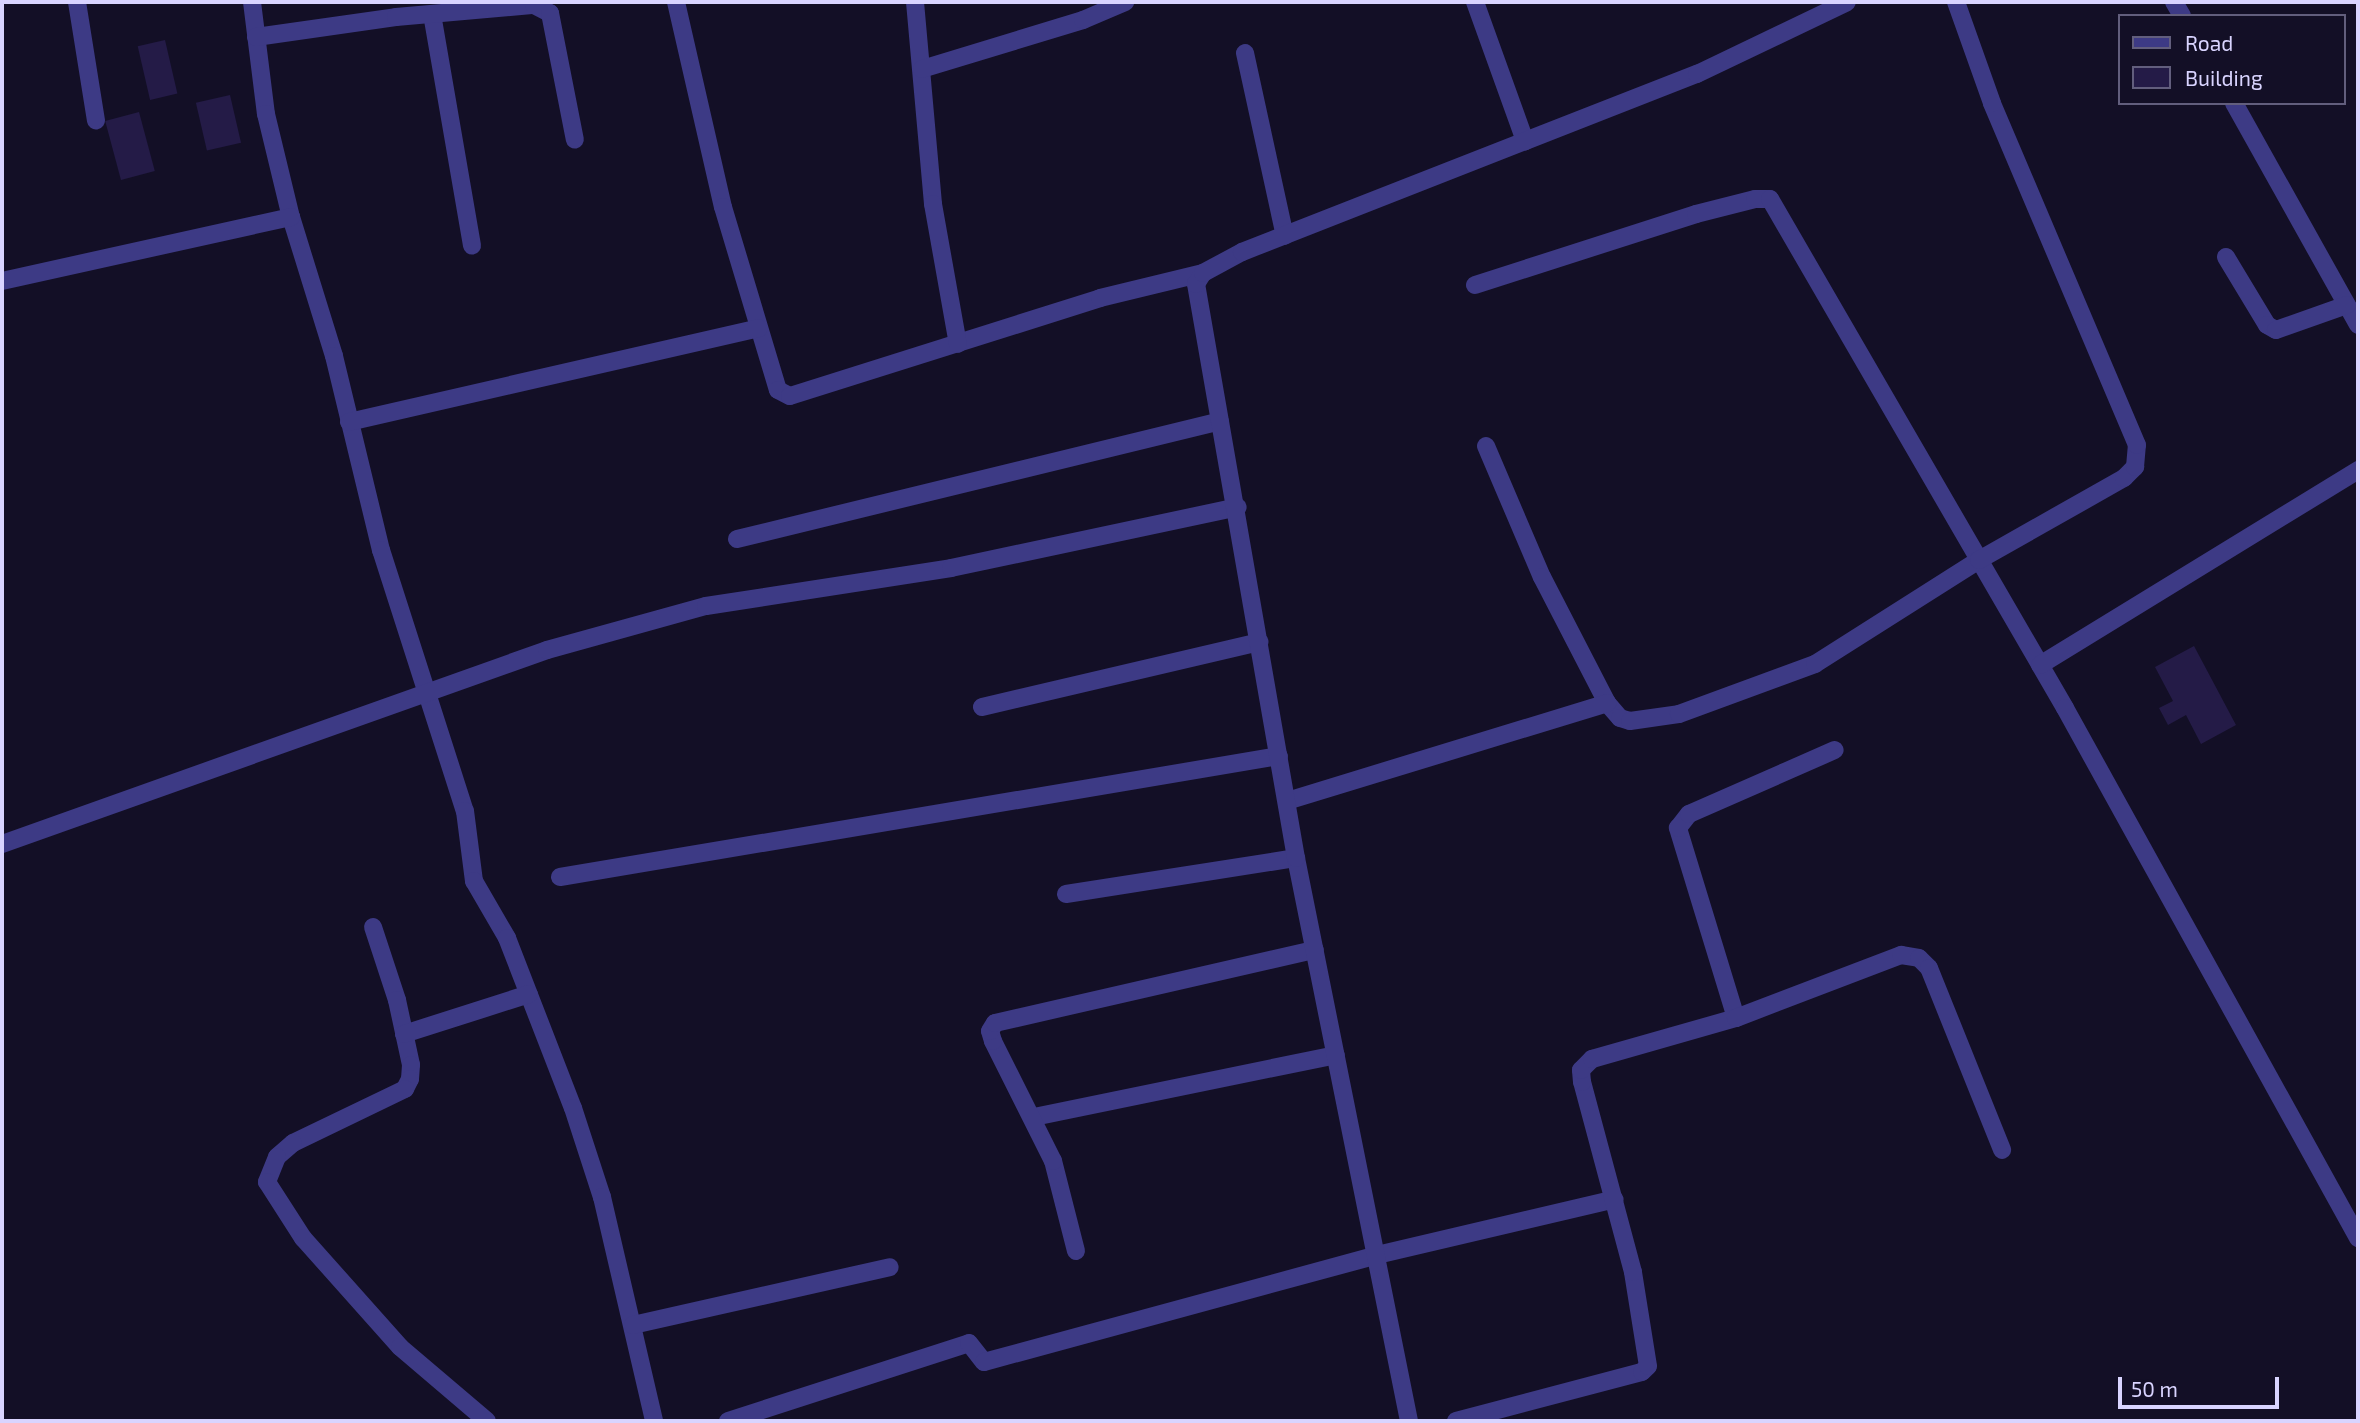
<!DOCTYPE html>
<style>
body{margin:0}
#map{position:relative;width:2360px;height:1423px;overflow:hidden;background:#130f26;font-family:"Exo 2",sans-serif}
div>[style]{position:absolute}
.building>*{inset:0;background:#241b47;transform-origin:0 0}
.street>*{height:18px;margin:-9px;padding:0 9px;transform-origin:9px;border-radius:9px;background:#3d3a85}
span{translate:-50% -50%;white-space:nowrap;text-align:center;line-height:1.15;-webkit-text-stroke:6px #130f26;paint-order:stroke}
.frame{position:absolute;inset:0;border:4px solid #d9d4ff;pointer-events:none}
.legend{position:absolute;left:2118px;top:14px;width:228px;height:91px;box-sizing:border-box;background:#130f26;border:2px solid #625e7d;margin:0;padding:9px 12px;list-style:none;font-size:21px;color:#d9d4ff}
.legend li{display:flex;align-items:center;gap:14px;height:35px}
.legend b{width:35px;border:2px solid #625e7d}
.scale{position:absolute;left:2118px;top:1377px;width:161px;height:32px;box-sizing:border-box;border:4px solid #d9d4ff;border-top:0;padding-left:9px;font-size:21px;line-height:24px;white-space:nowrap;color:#d9d4ff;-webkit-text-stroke:5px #130f26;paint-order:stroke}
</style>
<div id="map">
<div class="building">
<div style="left:165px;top:40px;width:55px;height:28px;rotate:77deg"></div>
<div style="left:230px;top:95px;width:49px;height:35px;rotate:77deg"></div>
<div style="left:139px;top:112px;width:61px;height:35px;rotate:75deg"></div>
<div style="clip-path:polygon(2194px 646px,2236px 725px,2201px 744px,2186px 715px,2168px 725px,2159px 708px,2173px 701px,2155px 667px)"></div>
</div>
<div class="street">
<div style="left:77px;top:2px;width:120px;rotate:80.9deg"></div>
<div style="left:252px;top:2px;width:113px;rotate:82.9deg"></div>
<div style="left:266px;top:114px;width:106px;rotate:76.4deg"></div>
<div style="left:291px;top:217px;width:145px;rotate:72.8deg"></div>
<div style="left:334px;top:356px;width:200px;rotate:76.4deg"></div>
<div style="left:381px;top:550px;width:274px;rotate:72.2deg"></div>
<div style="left:465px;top:811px;width:71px;rotate:82.7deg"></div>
<div style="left:474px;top:881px;width:66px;rotate:59.9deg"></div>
<div style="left:507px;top:938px;width:182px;rotate:68.8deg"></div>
<div style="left:573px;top:1108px;width:94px;rotate:72deg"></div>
<div style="left:602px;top:1197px;width:230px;rotate:76.9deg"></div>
<div style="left:676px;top:2px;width:210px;rotate:77.1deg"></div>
<div style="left:723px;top:207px;width:191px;rotate:73.3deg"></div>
<div style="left:778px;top:390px;width:13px;rotate:27deg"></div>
<div style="left:790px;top:396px;width:325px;rotate:-17.5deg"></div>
<div style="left:1100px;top:298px;width:106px;rotate:-13.6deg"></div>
<div style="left:915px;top:2px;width:203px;rotate:84.9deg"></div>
<div style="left:933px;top:204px;width:142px;rotate:79.9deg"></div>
<div style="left:1475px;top:2px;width:148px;rotate:70.2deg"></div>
<div style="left:2174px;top:2px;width:16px;rotate:60deg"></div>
<div style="left:432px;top:14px;width:235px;rotate:80.2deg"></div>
<div style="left:256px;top:37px;width:141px;rotate:-8.1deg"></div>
<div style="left:396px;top:17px;width:139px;rotate:-5deg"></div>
<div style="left:534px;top:5px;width:18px;rotate:27deg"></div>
<div style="left:550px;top:13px;width:129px;rotate:78.9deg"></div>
<div style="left:1245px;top:53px;width:187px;rotate:77.7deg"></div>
<div style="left:922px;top:69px;width:168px;rotate:-16.9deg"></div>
<div style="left:1083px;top:20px;width:46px;rotate:-23.2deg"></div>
<div style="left:2234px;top:103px;width:254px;rotate:60.8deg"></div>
<div style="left:2226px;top:257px;width:79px;rotate:58.9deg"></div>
<div style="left:2267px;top:325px;width:10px;rotate:29deg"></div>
<div style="left:2276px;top:330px;width:75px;rotate:-19.4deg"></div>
<div style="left:2px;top:281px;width:296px;rotate:-12.5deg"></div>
<div style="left:1475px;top:285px;width:232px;rotate:-17.8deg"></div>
<div style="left:1696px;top:214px;width:61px;rotate:-14.3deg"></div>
<div style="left:1755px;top:199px;width:15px"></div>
<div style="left:1770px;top:199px;width:588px;rotate:59.9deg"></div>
<div style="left:2065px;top:708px;width:606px;rotate:61.06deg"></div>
<div style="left:349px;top:422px;width:420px;rotate:-12.9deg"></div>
<div style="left:1486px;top:446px;width:142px;rotate:66.9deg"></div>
<div style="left:1542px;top:577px;width:142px;rotate:62.7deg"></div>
<div style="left:1607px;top:703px;width:20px;rotate:49deg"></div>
<div style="left:1620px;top:718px;width:10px;rotate:17deg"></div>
<div style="left:1630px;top:721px;width:49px;rotate:-8.1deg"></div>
<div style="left:1679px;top:714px;width:145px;rotate:-20.2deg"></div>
<div style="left:1815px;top:664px;width:194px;rotate:-32.4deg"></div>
<div style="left:1979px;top:560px;width:167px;rotate:-29.5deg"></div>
<div style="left:2124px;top:478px;width:16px;rotate:-45deg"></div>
<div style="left:2135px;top:467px;width:22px;rotate:-85deg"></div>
<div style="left:2137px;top:445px;width:371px;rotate:-113deg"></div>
<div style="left:1992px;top:103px;width:107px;rotate:-109.6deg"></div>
<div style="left:737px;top:539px;width:497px;rotate:-13.7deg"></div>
<div style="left:2040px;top:665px;width:373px;rotate:-31.5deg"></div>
<div style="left:982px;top:707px;width:285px;rotate:-13.2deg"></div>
<div style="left:1287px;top:801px;width:335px;rotate:-17deg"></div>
<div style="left:2px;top:844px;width:578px;rotate:-19.59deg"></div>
<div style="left:547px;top:650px;width:165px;rotate:-15.5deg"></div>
<div style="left:706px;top:606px;width:248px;rotate:-8.8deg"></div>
<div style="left:951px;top:568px;width:293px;rotate:-12deg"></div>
<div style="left:560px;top:877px;width:729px;rotate:-9.55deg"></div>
<div style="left:1066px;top:894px;width:233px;rotate:-8.9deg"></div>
<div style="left:373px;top:927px;width:77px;rotate:71.8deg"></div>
<div style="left:397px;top:1000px;width:66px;rotate:77.8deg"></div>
<div style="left:411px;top:1065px;width:14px;rotate:94deg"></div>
<div style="left:410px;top:1079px;width:11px;rotate:117deg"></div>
<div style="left:405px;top:1089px;width:124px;rotate:154.3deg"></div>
<div style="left:293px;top:1143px;width:21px;rotate:139deg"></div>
<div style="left:277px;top:1157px;width:27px;rotate:112deg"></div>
<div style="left:267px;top:1182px;width:67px;rotate:57.3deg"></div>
<div style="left:303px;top:1238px;width:146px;rotate:48.3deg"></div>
<div style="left:400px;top:1347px;width:114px;rotate:40.4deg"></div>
<div style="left:1736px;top:1018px;width:199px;rotate:-107deg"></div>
<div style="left:1678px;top:828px;width:18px;rotate:-52deg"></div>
<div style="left:1689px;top:814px;width:159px;rotate:-23.7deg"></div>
<div style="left:404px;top:1034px;width:131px;rotate:-17.7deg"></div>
<div style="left:1034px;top:1117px;width:308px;rotate:-11.6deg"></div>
<div style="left:1076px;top:1251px;width:93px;rotate:-104.3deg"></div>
<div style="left:1053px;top:1161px;width:134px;rotate:-116.6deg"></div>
<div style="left:993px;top:1041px;width:10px;rotate:-107deg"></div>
<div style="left:990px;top:1031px;width:9px;rotate:-58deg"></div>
<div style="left:995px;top:1023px;width:328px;rotate:-12.9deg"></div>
<div style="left:633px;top:1325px;width:263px;rotate:-12.7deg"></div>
<div style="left:728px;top:1421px;width:253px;rotate:-17.9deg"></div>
<div style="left:969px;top:1343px;width:24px;rotate:52deg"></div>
<div style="left:984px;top:1362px;width:407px;rotate:-15.2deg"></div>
<div style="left:1377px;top:1255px;width:244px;rotate:-13.2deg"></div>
<div style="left:1409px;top:1421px;width:574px;rotate:-101.35deg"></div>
<div style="left:1296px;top:858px;width:583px;rotate:-99.88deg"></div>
<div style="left:1196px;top:284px;width:13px;rotate:-58deg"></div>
<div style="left:1203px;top:273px;width:44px;rotate:-28.3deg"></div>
<div style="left:1242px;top:252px;width:489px;rotate:-21.4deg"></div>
<div style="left:1697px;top:74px;width:166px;rotate:-25.6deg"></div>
<div style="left:1456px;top:1421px;width:192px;rotate:-14.8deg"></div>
<div style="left:1642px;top:1372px;width:8px;rotate:-45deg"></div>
<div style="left:1648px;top:1366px;width:95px;rotate:-99.1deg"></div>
<div style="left:1633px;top:1272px;width:197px;rotate:-105deg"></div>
<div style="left:1582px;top:1082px;width:12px;rotate:-95deg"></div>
<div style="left:1581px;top:1070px;width:16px;rotate:-45deg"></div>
<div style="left:1592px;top:1059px;width:150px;rotate:-15.9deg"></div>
<div style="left:1736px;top:1018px;width:177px;rotate:-20.9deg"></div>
<div style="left:1901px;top:955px;width:18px;rotate:9deg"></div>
<div style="left:1919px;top:958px;width:14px;rotate:45deg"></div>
<div style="left:1929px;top:968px;width:196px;rotate:68.1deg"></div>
</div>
<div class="frame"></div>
<ul class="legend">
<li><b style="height:9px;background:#3d3a85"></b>Road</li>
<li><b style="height:19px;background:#241b47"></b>Building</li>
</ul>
<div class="scale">50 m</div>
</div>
